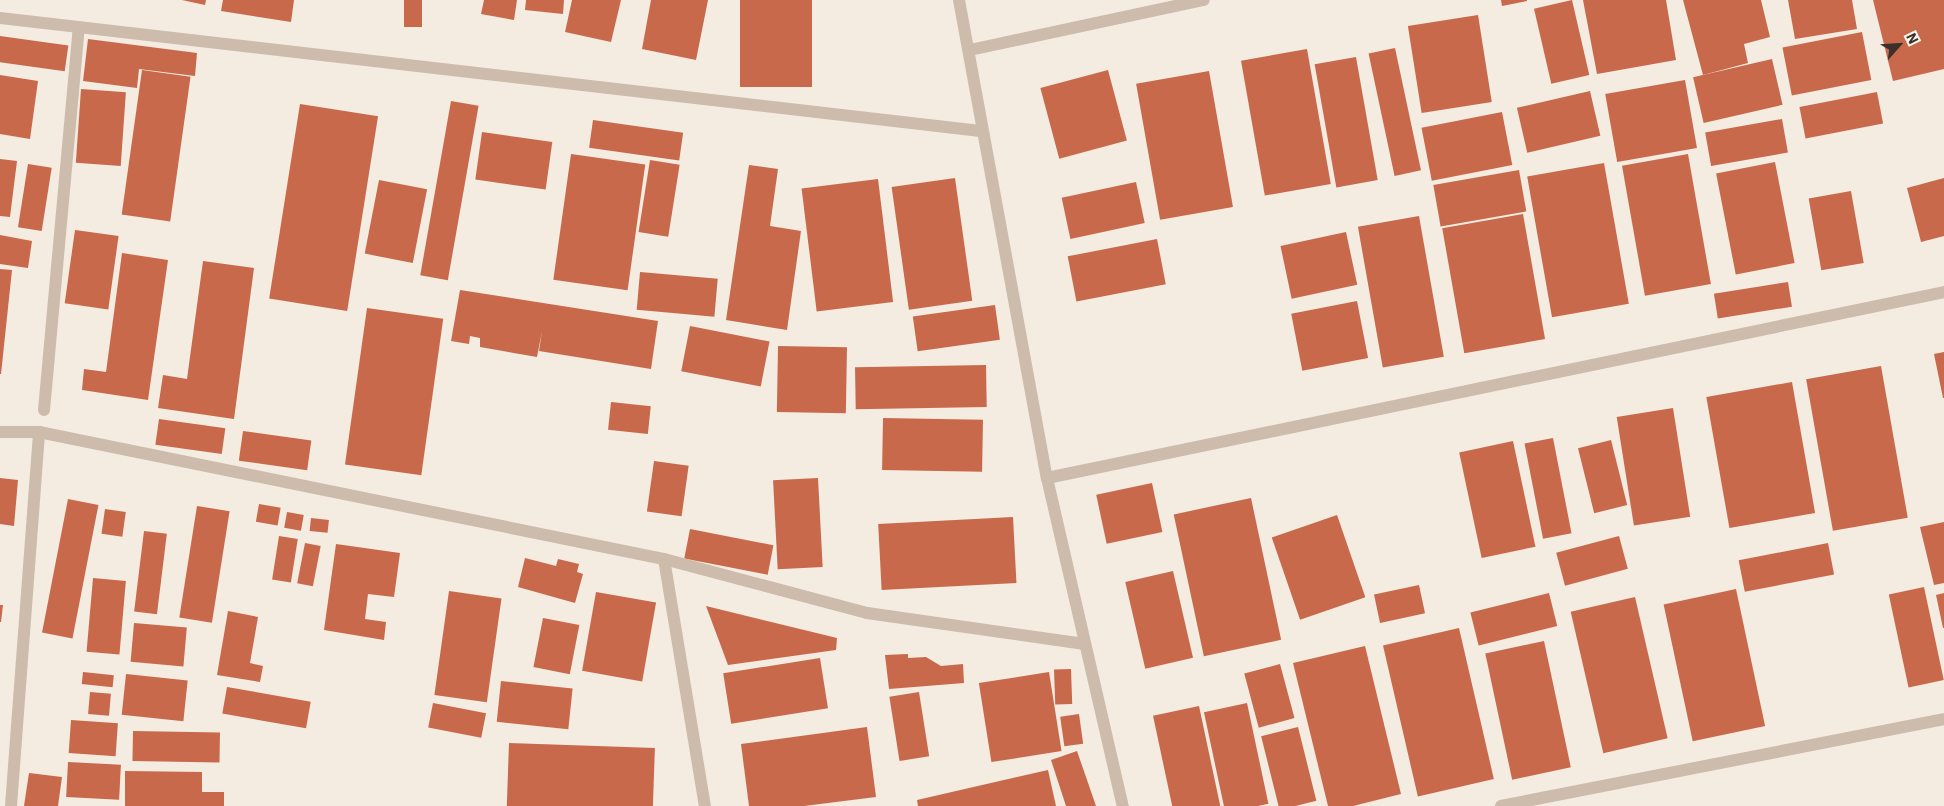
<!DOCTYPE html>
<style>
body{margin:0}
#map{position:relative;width:1944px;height:806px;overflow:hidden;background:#f4ebe1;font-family:"IBM Plex Sans",sans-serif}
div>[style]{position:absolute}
.building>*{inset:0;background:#c8694b;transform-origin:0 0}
.minor>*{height:12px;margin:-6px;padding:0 6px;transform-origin:6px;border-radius:6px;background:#cdbbac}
span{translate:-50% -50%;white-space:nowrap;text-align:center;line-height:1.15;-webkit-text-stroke:4px #fbf5ee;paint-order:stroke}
.north{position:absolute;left:1874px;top:20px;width:50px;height:50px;-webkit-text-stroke:4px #fbf5ee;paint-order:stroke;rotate:64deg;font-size:14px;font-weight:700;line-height:20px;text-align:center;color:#3b302b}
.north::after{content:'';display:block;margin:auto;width:18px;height:22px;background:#3b302b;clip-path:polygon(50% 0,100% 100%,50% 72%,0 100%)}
</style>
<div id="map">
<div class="building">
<div style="clip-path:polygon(182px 0,206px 0,205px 5px)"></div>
<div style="clip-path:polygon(223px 0,294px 0,291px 22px,221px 11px)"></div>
<div style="left:404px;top:0;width:18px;height:27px"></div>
<div style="clip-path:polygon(484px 0,517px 0,514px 20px,481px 14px)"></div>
<div style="clip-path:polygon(526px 0,564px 0,563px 14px,525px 10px)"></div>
<div style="clip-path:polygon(572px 0,621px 0,611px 42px,565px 32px)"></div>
<div style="clip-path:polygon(651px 0,708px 0,696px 60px,642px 49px)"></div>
<div style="left:740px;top:0;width:72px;height:87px"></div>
<div style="clip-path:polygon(1501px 0,1527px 0,1527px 1px,1502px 6px)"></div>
<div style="left:1572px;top:0;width:77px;height:39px;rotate:77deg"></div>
<div style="clip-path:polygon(1583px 0,1666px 0,1676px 60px,1597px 74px)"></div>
<div style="clip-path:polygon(1683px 0,1761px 0,1770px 37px,1744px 44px,1748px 63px,1703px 75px)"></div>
<div style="clip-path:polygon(1788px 0,1852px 0,1857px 29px,1795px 39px)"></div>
<div style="clip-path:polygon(1873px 0,1944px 0,1944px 69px,1893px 81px)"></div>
<div style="left:1478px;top:15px;width:88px;height:71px;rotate:81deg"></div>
<div style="left:1862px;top:32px;width:49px;height:81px;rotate:79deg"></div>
<div style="left:0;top:36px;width:69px;height:26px;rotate:8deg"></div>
<div style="clip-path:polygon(88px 39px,197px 53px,195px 76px,139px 69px,137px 88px,83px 81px)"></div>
<div style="left:1395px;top:48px;width:125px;height:27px;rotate:78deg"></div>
<div style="left:1307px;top:49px;width:137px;height:67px;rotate:80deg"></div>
<div style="left:1356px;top:57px;width:125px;height:42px;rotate:80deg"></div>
<div style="left:1772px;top:59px;width:47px;height:81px;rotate:77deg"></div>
<div style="left:142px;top:70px;width:49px;height:146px;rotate:8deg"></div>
<div style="left:1108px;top:70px;width:73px;height:70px;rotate:75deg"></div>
<div style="left:1209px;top:71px;width:138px;height:74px;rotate:80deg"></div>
<div style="clip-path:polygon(0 75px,38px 81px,30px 139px,0 134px)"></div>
<div style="left:1685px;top:80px;width:69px;height:81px;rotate:80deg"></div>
<div style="left:81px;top:89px;width:45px;height:74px;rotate:4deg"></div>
<div style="left:1590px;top:91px;width:46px;height:75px;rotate:77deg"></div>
<div style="left:1877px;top:92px;width:32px;height:79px;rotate:79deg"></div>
<div style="left:451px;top:101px;width:28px;height:177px;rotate:10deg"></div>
<div style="left:300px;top:104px;width:79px;height:197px;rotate:9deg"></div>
<div style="left:1502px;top:112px;width:54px;height:82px;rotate:79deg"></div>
<div style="left:1782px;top:119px;width:34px;height:78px;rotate:80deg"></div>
<div style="left:593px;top:120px;width:91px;height:28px;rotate:8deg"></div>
<div style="left:482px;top:132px;width:71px;height:48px;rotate:8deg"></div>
<div style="left:571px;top:154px;width:75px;height:127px;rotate:8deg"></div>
<div style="left:1688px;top:154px;width:132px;height:67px;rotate:80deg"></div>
<div style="clip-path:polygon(0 159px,17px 161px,10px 217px,0 216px)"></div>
<div style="left:650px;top:160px;width:30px;height:73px;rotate:9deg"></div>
<div style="left:1775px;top:162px;width:103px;height:60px;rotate:79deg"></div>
<div style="left:1604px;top:163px;width:143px;height:78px;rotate:80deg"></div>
<div style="left:28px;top:164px;width:24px;height:64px;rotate:9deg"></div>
<div style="clip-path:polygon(749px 165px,778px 169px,770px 226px,801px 231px,787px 330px,726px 320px)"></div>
<div style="left:1519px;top:170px;width:42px;height:87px;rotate:80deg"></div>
<div style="left:955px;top:178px;width:124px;height:64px;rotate:82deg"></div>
<div style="clip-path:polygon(1944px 178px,1944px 236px,1921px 242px,1907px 188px)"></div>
<div style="left:878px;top:179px;width:124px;height:77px;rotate:83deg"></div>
<div style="left:379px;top:180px;width:49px;height:75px;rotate:11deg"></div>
<div style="left:1136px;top:182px;width:42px;height:76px;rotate:78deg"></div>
<div style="left:1851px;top:191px;width:73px;height:43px;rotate:80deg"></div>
<div style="left:1523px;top:214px;width:127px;height:82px;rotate:80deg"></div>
<div style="left:1419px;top:216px;width:143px;height:62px;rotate:80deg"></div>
<div style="left:75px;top:230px;width:44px;height:74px;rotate:8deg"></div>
<div style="left:1346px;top:232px;width:54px;height:67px;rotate:78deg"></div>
<div style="clip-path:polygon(0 235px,32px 241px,28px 268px,0 264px)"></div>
<div style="left:1157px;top:239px;width:46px;height:91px;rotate:79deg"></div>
<div style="clip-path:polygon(122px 253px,168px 260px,148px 400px,82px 390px,84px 369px,106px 372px)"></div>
<div style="clip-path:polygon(203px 261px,254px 268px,234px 419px,158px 408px,163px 375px,187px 379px)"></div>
<div style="clip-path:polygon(0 269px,12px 270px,1px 374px,0 374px)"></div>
<div style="left:640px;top:272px;width:78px;height:38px;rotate:5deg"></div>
<div style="left:1788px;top:282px;width:25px;height:75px;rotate:81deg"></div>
<div style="clip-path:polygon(460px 290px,658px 321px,651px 369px,539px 351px,542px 331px,537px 357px,480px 347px,480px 338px,470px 336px,469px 344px,451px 341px)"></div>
<div style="left:1357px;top:301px;width:58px;height:67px;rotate:79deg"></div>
<div style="left:995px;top:305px;width:35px;height:83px;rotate:82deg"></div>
<div style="left:367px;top:308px;width:77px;height:158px;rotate:8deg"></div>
<div style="left:690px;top:326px;width:81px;height:46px;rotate:11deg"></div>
<div style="left:778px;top:346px;width:69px;height:66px;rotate:1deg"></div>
<div style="clip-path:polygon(1944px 352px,1944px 398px,1943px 398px,1934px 354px)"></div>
<div style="left:986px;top:365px;width:42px;height:131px;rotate:89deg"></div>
<div style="left:1881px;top:366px;width:154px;height:76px;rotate:80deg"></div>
<div style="left:1792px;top:382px;width:133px;height:87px;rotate:80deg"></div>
<div style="left:611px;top:402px;width:40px;height:28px;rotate:6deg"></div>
<div style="left:1673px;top:408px;width:110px;height:57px;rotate:81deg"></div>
<div style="left:883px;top:418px;width:100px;height:52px;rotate:1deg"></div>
<div style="left:159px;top:419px;width:67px;height:26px;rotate:8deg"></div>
<div style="left:243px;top:431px;width:69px;height:30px;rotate:8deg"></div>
<div style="left:1553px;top:438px;width:97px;height:29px;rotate:79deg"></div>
<div style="left:1611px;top:440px;width:67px;height:34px;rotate:76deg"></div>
<div style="left:1513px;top:441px;width:108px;height:55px;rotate:78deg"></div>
<div style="left:654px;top:461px;width:35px;height:51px;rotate:8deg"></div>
<div style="clip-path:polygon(0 478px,18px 480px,14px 526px,0 524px)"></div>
<div style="left:818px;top:478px;width:89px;height:45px;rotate:87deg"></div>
<div style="left:1152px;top:483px;width:50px;height:57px;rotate:78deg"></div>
<div style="left:1251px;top:498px;width:145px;height:79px;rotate:78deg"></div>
<div style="left:68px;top:499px;width:31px;height:136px;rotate:11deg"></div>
<div style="left:259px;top:504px;width:22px;height:18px;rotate:10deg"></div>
<div style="left:197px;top:506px;width:33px;height:113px;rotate:9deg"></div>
<div style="left:105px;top:509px;width:21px;height:25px;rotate:8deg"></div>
<div style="left:287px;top:512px;width:17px;height:16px;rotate:10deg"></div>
<div style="left:1337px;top:515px;width:87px;height:69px;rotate:71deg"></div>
<div style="left:1013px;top:517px;width:66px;height:135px;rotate:87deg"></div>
<div style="left:311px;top:518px;width:18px;height:13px;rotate:6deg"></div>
<div style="clip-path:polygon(1944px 522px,1944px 583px,1934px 585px,1920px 527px)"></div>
<div style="left:690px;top:529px;width:85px;height:30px;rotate:11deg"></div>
<div style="left:144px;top:531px;width:23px;height:81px;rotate:7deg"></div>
<div style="left:279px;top:536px;width:19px;height:44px;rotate:9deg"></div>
<div style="left:1619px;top:536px;width:34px;height:65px;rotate:75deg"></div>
<div style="left:305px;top:543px;width:16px;height:41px;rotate:11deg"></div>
<div style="left:1828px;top:543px;width:32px;height:91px;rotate:79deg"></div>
<div style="clip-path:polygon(336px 544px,400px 553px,394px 597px,368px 594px,365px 619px,386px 622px,384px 640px,324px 630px)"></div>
<div style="clip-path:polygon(525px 558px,556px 566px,558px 559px,579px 564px,577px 572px,583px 574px,575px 603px,518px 587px)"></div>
<div style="left:1173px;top:571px;width:89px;height:49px;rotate:77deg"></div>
<div style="left:93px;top:578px;width:33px;height:74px;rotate:5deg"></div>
<div style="left:1419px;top:585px;width:29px;height:46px;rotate:78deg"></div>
<div style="left:1924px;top:587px;width:95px;height:36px;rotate:78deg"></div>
<div style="left:1736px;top:589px;width:140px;height:74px;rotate:78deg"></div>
<div style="left:449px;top:591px;width:53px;height:105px;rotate:8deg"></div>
<div style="left:596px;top:592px;width:61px;height:80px;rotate:10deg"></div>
<div style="left:1549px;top:593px;width:34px;height:81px;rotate:76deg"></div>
<div style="clip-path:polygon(1944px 593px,1944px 628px,1943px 628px,1936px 595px)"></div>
<div style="left:1635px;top:597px;width:145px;height:66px;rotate:77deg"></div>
<div style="clip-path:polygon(0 605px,3px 605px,1px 622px,0 622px)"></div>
<div style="clip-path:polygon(706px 606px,837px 638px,836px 650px,728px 665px)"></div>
<div style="clip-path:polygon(228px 611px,258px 617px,250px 663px,263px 666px,260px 682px,217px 675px)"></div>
<div style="left:543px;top:618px;width:37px;height:50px;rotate:11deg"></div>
<div style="left:134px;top:623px;width:53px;height:39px;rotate:5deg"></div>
<div style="left:1459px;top:628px;width:155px;height:78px;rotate:77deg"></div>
<div style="left:1544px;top:641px;width:129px;height:60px;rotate:78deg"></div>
<div style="clip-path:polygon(1365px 646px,1401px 794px,1353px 806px,1328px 806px,1293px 663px)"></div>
<div style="clip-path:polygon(908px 654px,908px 658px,926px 657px,941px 666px,963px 664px,964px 683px,889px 689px,885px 655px)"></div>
<div style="left:820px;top:658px;width:51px;height:98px;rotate:81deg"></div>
<div style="left:1280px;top:664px;width:56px;height:37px;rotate:75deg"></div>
<div style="left:1071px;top:669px;width:35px;height:17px;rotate:88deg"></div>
<div style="left:83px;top:672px;width:31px;height:12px;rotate:6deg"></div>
<div style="left:1049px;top:672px;width:80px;height:71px;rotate:81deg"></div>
<div style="left:126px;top:674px;width:62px;height:41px;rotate:6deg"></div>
<div style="left:501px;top:681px;width:72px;height:41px;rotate:6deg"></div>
<div style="left:227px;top:687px;width:85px;height:27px;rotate:10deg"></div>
<div style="left:90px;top:692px;width:21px;height:22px;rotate:5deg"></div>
<div style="left:919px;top:692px;width:65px;height:30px;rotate:81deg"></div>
<div style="left:433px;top:703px;width:54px;height:25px;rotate:11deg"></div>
<div style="left:1247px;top:703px;width:103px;height:44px;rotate:78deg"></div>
<div style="left:1199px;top:706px;width:102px;height:47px;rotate:78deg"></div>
<div style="left:1079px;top:714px;width:30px;height:19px;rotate:82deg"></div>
<div style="left:71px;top:720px;width:47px;height:33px;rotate:4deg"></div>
<div style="clip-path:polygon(867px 727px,876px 797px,804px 806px,749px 806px,741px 744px)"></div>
<div style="left:1298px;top:727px;width:76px;height:38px;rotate:76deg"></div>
<div style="left:133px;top:731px;width:87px;height:30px;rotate:1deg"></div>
<div style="left:509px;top:743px;width:146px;height:63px;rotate:2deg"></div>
<div style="clip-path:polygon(1077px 751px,1096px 806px,1066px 806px,1051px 760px)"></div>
<div style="left:68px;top:762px;width:53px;height:35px;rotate:3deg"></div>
<div style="clip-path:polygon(1048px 770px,1056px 806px,918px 806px,917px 800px)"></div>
<div style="clip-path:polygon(125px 771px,202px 772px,202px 792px,224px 792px,224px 806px,125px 806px)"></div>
<div style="clip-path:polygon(29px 773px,62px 777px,58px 806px,24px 806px)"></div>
</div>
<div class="minor">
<div style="left:959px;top:0;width:486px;rotate:79.6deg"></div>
<div style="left:1047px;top:478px;width:337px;rotate:77deg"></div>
<div style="left:0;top:18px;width:987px;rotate:6.57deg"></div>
<div style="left:970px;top:50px;width:239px;rotate:-12.1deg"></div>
<div style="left:44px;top:410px;width:383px;rotate:-84.8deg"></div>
<div style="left:0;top:432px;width:39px"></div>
<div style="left:39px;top:432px;width:638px;rotate:11.49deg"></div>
<div style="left:664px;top:559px;width:210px;rotate:14.9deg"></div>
<div style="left:867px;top:613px;width:220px;rotate:8.1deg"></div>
<div style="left:1047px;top:478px;width:916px;rotate:-11.71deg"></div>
<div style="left:664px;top:559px;width:250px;rotate:80.6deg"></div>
<div style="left:11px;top:806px;width:375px;rotate:-85.7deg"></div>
<div style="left:1501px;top:806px;width:451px;rotate:-11.1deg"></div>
</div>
<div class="north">N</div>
</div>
